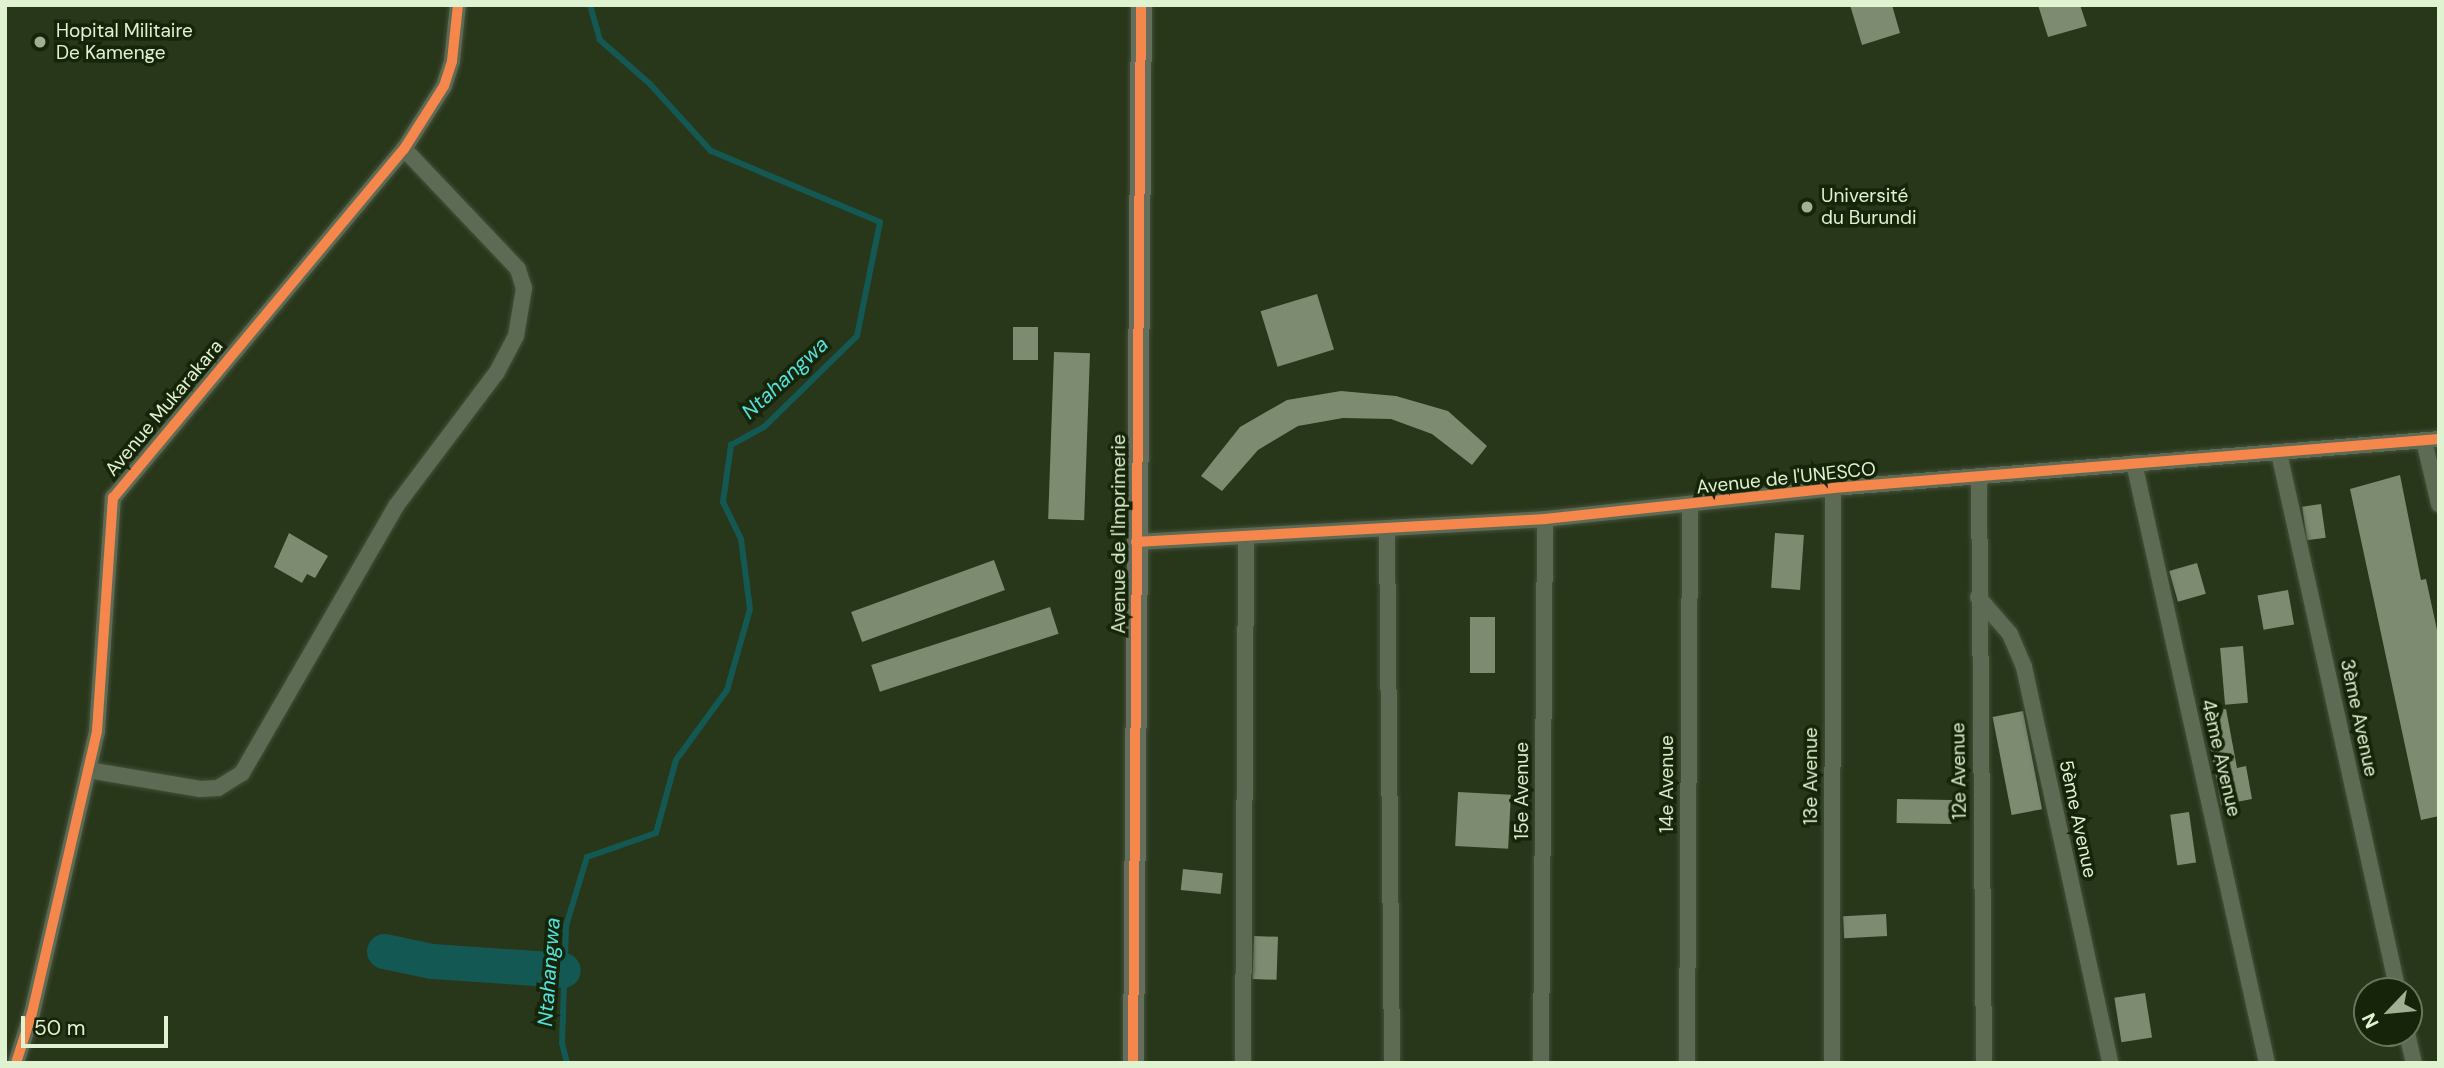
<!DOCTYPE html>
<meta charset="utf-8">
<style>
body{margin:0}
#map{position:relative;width:2444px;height:1068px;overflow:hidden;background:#28361a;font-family:"DM Sans",sans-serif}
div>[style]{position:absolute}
.stream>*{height:6px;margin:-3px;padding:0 3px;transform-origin:3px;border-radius:3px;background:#135853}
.river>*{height:35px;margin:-17.5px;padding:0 17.5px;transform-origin:17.5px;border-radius:17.5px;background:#135853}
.building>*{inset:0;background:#7d8b70;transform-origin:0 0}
.roads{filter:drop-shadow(0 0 2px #44503a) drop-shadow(0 0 2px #44503a)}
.street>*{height:16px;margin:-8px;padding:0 8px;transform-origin:8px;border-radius:8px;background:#5e6b54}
.secondary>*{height:21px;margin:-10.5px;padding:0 10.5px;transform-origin:10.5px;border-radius:10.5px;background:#656e5c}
.cycleway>*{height:10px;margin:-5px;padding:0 5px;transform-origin:5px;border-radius:5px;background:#f5874c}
.dots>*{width:19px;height:19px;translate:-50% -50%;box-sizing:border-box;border:4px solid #16250a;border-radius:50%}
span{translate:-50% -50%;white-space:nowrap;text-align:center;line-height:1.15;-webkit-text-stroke:7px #16250a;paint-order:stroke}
.poi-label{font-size:19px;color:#dff3d0}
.left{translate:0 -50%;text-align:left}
.street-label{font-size:19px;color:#dff3d0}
.water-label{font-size:21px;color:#54e0dc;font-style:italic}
.frame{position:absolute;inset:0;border:7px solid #dff3d0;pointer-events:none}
.north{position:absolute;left:2353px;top:977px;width:70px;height:70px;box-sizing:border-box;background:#16250a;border:2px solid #667759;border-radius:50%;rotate:244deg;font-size:19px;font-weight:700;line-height:28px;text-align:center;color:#dff3d0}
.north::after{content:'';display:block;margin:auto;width:24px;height:32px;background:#9fb190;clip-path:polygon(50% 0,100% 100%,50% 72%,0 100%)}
.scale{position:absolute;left:21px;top:1016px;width:147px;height:32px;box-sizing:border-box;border:4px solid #dff3d0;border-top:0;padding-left:9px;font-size:21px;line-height:24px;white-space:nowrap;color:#dff3d0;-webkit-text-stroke:5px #16250a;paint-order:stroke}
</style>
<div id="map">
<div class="stream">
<div style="left:567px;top:1063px;width:21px;rotate:-104deg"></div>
<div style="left:562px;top:1043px;width:117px;rotate:-88deg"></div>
<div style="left:566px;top:926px;width:72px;rotate:-73.1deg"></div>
<div style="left:587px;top:857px;width:73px;rotate:-19.2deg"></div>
<div style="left:656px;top:833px;width:76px;rotate:-74.7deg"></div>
<div style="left:676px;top:760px;width:87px;rotate:-53.9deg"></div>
<div style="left:727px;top:690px;width:84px;rotate:-74.1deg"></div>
<div style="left:750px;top:609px;width:71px;rotate:-97.3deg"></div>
<div style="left:741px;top:539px;width:41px;rotate:-115.9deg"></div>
<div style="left:723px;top:502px;width:58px;rotate:-82deg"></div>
<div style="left:731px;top:445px;width:38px;rotate:-29deg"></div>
<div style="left:764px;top:427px;width:130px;rotate:-44.4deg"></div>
<div style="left:857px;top:336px;width:116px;rotate:-78.6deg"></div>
<div style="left:880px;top:222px;width:183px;rotate:-157.2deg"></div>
<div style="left:711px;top:151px;width:91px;rotate:-132.3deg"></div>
<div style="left:650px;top:84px;width:67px;rotate:-138.7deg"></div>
<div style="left:600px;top:40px;width:36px;rotate:-106deg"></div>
</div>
<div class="river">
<div style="left:384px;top:951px;width:49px;rotate:11.8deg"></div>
<div style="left:432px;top:961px;width:131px;rotate:3.9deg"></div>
</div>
<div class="building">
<div style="clip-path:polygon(1850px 5px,1892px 5px,1900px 33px,1862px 45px)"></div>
<div style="clip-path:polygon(2038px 5px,2080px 5px,2087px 26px,2048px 37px)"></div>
<div style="left:1317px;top:294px;width:58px;height:59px;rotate:73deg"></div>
<div style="left:1013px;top:327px;width:25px;height:33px"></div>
<div style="left:1054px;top:352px;width:36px;height:167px;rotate:2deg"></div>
<div style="clip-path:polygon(1341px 391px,1396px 396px,1448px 411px,1487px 446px,1472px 465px,1432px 434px,1391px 419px,1343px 418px,1298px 426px,1258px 450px,1222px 491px,1201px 476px,1240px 427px,1287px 400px)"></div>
<div style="clip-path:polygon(2400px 475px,2421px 580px,2426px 579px,2439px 639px,2439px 816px,2421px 820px,2350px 489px)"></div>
<div style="left:2321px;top:504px;width:34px;height:19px;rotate:82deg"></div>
<div style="clip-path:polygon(289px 533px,328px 556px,315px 578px,307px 574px,302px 583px,274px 567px)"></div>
<div style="left:1775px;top:533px;width:29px;height:55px;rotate:4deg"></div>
<div style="left:994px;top:560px;width:32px;height:152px;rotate:70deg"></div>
<div style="left:2197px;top:563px;width:32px;height:29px;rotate:74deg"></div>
<div style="left:2288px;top:590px;width:35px;height:31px;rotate:80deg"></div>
<div style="left:1050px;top:607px;width:28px;height:188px;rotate:72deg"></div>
<div style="left:1470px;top:617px;width:25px;height:56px"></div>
<div style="left:2243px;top:646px;width:57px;height:23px;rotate:85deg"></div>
<div style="clip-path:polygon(2226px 709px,2237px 768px,2246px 766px,2252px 799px,2221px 805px,2204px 713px)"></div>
<div style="left:2023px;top:711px;width:100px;height:31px;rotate:79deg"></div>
<div style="left:1458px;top:792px;width:53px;height:54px;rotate:3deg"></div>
<div style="left:1897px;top:799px;width:55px;height:24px;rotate:1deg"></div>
<div style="left:2189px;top:812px;width:51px;height:19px;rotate:82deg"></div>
<div style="left:1183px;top:869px;width:40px;height:21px;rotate:6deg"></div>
<div style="left:1886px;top:914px;width:22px;height:43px;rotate:87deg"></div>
<div style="left:1254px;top:936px;width:24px;height:43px;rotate:2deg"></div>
<div style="left:2145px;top:993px;width:45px;height:31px;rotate:81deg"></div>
</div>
<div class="roads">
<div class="street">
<div style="left:2424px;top:441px;width:65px;rotate:76.6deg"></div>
<div style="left:2279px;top:453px;width:551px;rotate:77.53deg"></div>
<div style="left:2134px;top:463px;width:615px;rotate:77.5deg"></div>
<div style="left:1979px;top:479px;width:584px;rotate:89.51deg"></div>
<div style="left:1387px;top:530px;width:533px;rotate:89.46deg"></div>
<div style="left:1136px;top:542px;width:410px;rotate:-3.2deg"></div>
<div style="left:1545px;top:519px;width:290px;rotate:-6.1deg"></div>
<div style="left:1833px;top:488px;width:608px;rotate:-4.62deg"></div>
<div style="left:1978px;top:597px;width:49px;rotate:49.1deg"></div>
<div style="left:2010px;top:634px;width:36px;rotate:67deg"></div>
<div style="left:2024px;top:667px;width:405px;rotate:77.7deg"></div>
<div style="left:88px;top:770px;width:114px;rotate:9.6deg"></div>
<div style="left:200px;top:789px;width:18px;rotate:-3deg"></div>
<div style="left:218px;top:788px;width:28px;rotate:-32deg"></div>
<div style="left:242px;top:773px;width:308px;rotate:-60deg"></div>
<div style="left:396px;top:506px;width:168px;rotate:-53deg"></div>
<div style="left:497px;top:372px;width:41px;rotate:-62.2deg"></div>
<div style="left:516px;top:336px;width:49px;rotate:-80.5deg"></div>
<div style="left:524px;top:288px;width:20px;rotate:-108deg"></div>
<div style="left:518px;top:269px;width:166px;rotate:-133.5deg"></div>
<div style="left:2407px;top:1033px;width:31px;rotate:77deg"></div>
<div style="left:16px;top:1063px;width:52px;rotate:-72.3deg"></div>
<div style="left:32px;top:1013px;width:289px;rotate:-77deg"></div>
<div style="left:97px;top:731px;width:234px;rotate:-86.1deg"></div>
<div style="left:113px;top:498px;width:454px;rotate:-50.2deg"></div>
<div style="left:404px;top:149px;width:75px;rotate:-57.6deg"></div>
<div style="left:444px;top:86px;width:26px;rotate:-72deg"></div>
<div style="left:452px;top:61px;width:56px;rotate:-83.9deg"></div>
<div style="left:1243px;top:1063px;width:524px;rotate:-89.67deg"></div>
<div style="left:1541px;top:1063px;width:544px;rotate:-89.58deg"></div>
<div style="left:1687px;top:1063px;width:558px;rotate:-89.69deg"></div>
<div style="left:1832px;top:1063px;width:575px;rotate:-89.9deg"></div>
</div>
<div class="secondary">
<div style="left:1133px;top:1063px;width:1058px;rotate:-89.57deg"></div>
</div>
</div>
<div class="cycleway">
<div style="left:1136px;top:542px;width:410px;rotate:-3.2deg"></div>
<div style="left:1545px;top:519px;width:290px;rotate:-6.1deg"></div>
<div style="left:1833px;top:488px;width:608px;rotate:-4.62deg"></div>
<div style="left:16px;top:1063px;width:52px;rotate:-72.3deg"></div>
<div style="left:32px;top:1013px;width:289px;rotate:-77deg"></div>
<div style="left:97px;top:731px;width:234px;rotate:-86.1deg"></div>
<div style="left:113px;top:498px;width:454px;rotate:-50.2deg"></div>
<div style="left:404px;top:149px;width:75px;rotate:-57.6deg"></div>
<div style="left:444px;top:86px;width:26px;rotate:-72deg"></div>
<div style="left:452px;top:61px;width:56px;rotate:-83.9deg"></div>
<div style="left:1133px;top:1063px;width:1058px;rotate:-89.57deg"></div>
</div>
<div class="dots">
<div style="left:40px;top:42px;background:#9fb190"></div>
<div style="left:1807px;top:207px;background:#9fb190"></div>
</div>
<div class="poi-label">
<span class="left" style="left:56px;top:42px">Hopital Militaire<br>De Kamenge</span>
<span class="left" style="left:1821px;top:207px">Université<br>du Burundi</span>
</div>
<div class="street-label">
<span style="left:164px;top:408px;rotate:-50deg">Avenue Mukarakara</span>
<span style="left:1786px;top:478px;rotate:-6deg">Avenue de l'UNESCO</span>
<span style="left:1119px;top:534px;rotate:-90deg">Avenue de l'Imprimerie</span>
<span style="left:2359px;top:718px;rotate:78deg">3ème Avenue</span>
<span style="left:2221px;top:758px;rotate:77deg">4ème Avenue</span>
<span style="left:1959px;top:771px;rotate:-91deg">12e Avenue</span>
<span style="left:1811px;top:776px;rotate:-90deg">13e Avenue</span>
<span style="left:1667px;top:784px;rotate:-90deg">14e Avenue</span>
<span style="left:1522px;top:791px;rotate:-90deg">15e Avenue</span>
<span style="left:2078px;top:819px;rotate:78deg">5ème Avenue</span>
</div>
<div class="water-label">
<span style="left:785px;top:378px;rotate:-43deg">Ntahangwa</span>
<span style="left:549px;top:972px;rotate:-86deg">Ntahangwa</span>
</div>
<div class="frame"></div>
<div class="north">N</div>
<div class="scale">50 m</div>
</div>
